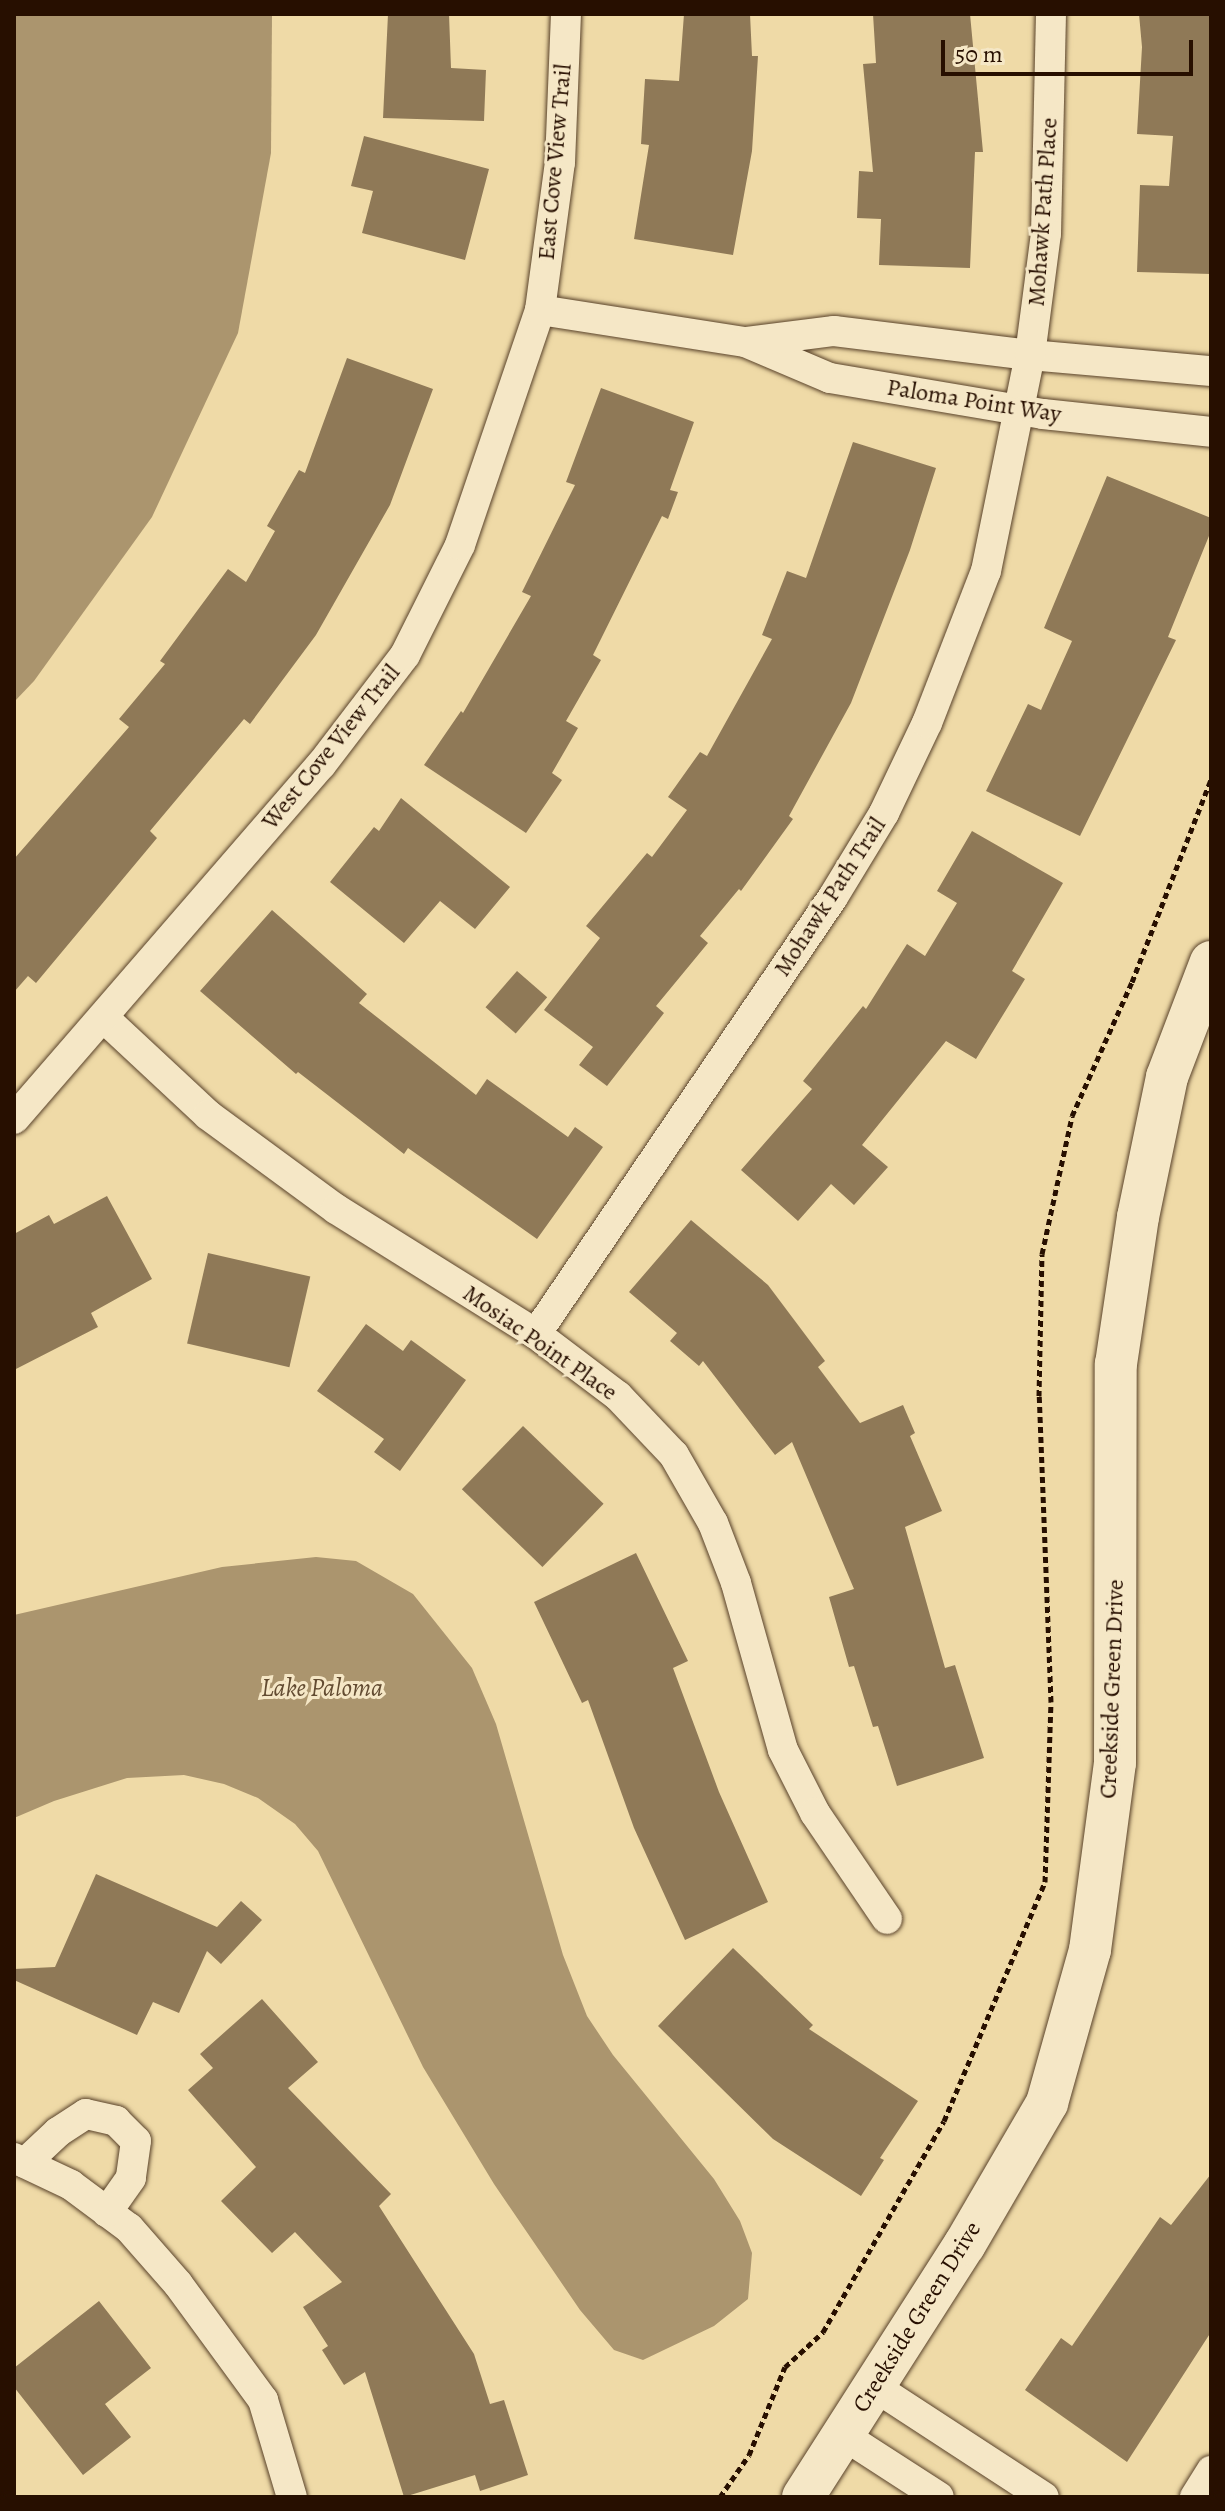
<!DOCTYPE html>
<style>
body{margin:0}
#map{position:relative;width:1225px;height:2511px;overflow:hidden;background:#efdaa7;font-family:Alegreya,serif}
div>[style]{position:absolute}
.water>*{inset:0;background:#ab956e}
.building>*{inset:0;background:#8f7957;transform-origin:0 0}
.path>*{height:5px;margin-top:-2.5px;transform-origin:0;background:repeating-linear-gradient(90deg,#270f00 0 6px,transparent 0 10px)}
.roads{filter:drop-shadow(0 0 2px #59422a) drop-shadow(0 0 2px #59422a)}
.street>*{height:30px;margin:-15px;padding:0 15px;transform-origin:15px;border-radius:15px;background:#f5e7c6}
.secondary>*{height:42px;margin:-21px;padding:0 21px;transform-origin:21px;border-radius:21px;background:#f5e7c6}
span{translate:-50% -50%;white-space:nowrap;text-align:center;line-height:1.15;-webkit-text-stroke:6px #f5e7c6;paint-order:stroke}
.street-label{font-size:24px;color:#270f00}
.water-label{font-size:26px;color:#624b31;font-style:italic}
.frame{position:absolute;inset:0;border:16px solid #270f00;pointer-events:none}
.scale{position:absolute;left:941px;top:40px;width:252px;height:36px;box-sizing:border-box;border:4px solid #270f00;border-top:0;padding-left:10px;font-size:24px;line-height:28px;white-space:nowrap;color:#270f00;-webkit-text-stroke:6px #f5e7c6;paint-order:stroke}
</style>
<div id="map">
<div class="water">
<div style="clip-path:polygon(14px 14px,272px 14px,271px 153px,238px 333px,152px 517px,34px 681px,14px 702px)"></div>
<div style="clip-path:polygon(316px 1557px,356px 1561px,413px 1594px,472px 1668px,496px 1724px,563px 1955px,587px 2016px,613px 2055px,714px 2179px,740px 2221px,752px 2253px,748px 2299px,714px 2326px,643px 2360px,614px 2350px,580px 2310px,494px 2184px,423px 2067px,318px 1851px,295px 1824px,258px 1798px,224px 1784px,184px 1775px,127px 1778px,54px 1801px,14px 1818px,14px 1615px,222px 1567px)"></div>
</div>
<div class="building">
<div style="clip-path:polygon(388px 14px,449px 14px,451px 68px,486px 70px,484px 121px,383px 118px)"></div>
<div style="clip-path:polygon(684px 14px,750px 14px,752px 56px,758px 56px,752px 151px,733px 255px,634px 239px,649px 145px,641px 144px,645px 79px,679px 81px)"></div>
<div style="clip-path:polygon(873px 14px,970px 14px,983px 152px,975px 152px,970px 268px,879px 265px,881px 219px,857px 218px,859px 171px,873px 172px,863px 64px,876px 63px)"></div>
<div style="clip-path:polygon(1139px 14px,1211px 14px,1211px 274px,1137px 272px,1140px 185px,1169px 186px,1173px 136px,1137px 134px,1142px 47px)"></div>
<div style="clip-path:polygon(364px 136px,489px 169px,465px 260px,362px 233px,373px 191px,351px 186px)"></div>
<div style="clip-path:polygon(347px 358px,433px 389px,390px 505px,316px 635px,250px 724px,244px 719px,150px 831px,157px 838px,36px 983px,28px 976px,14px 992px,14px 859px,129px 727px,119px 719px,165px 664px,160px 661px,228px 569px,246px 582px,275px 531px,267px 526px,299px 470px,305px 473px)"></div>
<div style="clip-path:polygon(601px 388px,694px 422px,670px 490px,678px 492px,668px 519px,662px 516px,593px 655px,601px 660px,566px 721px,578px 728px,552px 773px,562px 780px,526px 833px,424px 765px,461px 711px,463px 713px,531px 596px,522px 592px,575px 485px,566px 482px)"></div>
<div style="clip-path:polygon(853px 442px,936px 468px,910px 550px,851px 703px,789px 816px,793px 819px,741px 891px,739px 889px,700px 936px,708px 943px,656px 1006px,664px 1013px,607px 1086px,579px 1065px,593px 1047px,544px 1010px,600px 938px,586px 926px,647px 853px,652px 857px,687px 810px,668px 797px,700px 752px,707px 756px,772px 639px,762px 635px,787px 571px,806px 578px)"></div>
<div style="clip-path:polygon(1107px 476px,1211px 518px,1211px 531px,1168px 637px,1176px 640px,1080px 836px,986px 791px,1028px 704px,1041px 710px,1072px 641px,1044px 628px)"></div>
<div style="clip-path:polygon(401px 798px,510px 887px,475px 929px,440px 901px,404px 943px,330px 882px,374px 827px,379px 831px)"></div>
<div style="clip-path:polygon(972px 831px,1063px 883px,1012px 971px,1025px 979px,976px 1059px,946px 1041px,862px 1145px,888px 1167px,854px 1205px,831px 1184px,798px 1221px,741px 1170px,812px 1089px,803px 1081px,863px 1006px,866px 1009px,907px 944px,925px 956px,957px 903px,937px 891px)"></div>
<div style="clip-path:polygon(272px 910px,367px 994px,359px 1003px,476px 1095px,487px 1079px,568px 1137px,575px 1127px,603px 1147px,537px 1239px,408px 1148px,404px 1154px,298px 1072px,296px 1074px,200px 991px)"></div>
<div style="left:517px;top:971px;width:40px;height:48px;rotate:41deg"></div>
<div style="clip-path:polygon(107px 1196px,152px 1279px,91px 1313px,98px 1327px,14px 1370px,14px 1234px,49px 1215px,54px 1224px)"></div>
<div style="clip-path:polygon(691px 1220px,768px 1285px,825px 1361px,818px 1367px,860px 1423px,903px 1405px,915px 1433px,910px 1436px,942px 1511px,905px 1527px,945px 1668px,955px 1665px,984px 1758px,897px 1786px,878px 1726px,873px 1727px,854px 1666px,849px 1667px,829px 1597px,854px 1589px,792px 1442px,775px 1455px,703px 1361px,699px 1366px,670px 1341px,677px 1333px,629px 1292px)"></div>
<div style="left:208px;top:1253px;width:105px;height:93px;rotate:13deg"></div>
<div style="clip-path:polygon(366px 1324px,403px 1351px,411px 1340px,466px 1380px,400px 1471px,374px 1452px,384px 1439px,317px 1391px)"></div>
<div style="left:523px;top:1426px;width:112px;height:88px;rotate:44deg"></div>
<div style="clip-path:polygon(636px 1553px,688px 1661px,673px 1668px,719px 1792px,768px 1902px,685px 1940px,634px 1828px,588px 1700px,582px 1703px,534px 1602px)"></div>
<div style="clip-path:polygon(96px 1874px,217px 1927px,241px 1901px,262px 1920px,221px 1964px,207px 1951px,179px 2013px,153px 2002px,137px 2035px,14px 1980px,14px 1969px,55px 1967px)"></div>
<div style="clip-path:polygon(733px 1948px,813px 2025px,809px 2029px,918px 2101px,880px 2158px,884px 2160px,861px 2196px,773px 2139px,658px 2026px)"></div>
<div style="clip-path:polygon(262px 1999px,318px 2062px,288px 2088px,391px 2194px,379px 2206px,474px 2354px,490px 2404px,504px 2400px,528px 2475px,480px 2491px,475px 2475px,404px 2497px,365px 2372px,344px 2385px,322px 2350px,328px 2346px,303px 2307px,342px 2282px,295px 2232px,272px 2253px,221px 2201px,256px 2167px,188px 2090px,213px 2068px,200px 2054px)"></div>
<div style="clip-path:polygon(1211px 2174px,1211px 2332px,1127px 2462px,1025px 2390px,1061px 2338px,1072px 2346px,1160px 2217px,1171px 2225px)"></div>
<div style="clip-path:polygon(99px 2301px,151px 2368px,105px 2404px,131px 2437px,83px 2475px,14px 2387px,14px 2368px)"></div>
</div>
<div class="path">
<div style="left:720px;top:2497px;width:51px;rotate:-55.4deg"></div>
<div style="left:749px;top:2455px;width:95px;rotate:-67.8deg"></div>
<div style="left:785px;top:2367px;width:52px;rotate:-42.6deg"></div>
<div style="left:823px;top:2332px;width:243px;rotate:-60.2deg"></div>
<div style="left:944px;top:2121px;width:259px;rotate:-67.1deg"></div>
<div style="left:1045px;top:1882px;width:180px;rotate:-88.1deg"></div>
<div style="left:1051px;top:1702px;width:306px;rotate:-92.2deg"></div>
<div style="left:1039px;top:1396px;width:142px;rotate:-88.8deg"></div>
<div style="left:1042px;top:1254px;width:141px;rotate:-77.7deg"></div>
<div style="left:1072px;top:1116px;width:147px;rotate:-65.9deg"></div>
<div style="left:1132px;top:982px;width:218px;rotate:-68.7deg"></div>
</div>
<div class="roads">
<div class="street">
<div style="left:540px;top:310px;width:207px;rotate:8.9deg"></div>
<div style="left:745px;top:342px;width:92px;rotate:23deg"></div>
<div style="left:830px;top:378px;width:216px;rotate:9.6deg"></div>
<div style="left:1043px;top:414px;width:169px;rotate:6.1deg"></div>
<div style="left:747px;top:342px;width:88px;rotate:-7.2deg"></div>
<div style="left:834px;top:331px;width:197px;rotate:7deg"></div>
<div style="left:1030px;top:355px;width:182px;rotate:5.1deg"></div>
<div style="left:104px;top:1018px;width:142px;rotate:43deg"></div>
<div style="left:208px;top:1115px;width:159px;rotate:36.3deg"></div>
<div style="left:336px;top:1209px;width:236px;rotate:32deg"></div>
<div style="left:536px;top:1334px;width:103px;rotate:37.1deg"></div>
<div style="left:618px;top:1396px;width:81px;rotate:46.5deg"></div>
<div style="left:674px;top:1455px;width:78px;rotate:60.2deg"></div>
<div style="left:713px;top:1523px;width:64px;rotate:69deg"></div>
<div style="left:736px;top:1583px;width:173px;rotate:74.3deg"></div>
<div style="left:783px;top:1750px;width:71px;rotate:63.1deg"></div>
<div style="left:815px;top:1813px;width:128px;rotate:55.8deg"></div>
<div style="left:14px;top:1119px;width:469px;rotate:-49.1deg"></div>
<div style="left:321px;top:765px;width:138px;rotate:-52.6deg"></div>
<div style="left:405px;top:655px;width:123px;rotate:-63.4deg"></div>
<div style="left:460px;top:545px;width:248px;rotate:-71.2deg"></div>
<div style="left:540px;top:310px;width:148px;rotate:-82.3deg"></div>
<div style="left:560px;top:163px;width:149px;rotate:-87.7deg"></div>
<div style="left:536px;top:1334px;width:528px;rotate:-55.8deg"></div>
<div style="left:833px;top:897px;width:98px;rotate:-58.7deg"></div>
<div style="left:884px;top:813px;width:100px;rotate:-64.5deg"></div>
<div style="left:927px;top:723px;width:163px;rotate:-68.8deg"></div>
<div style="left:986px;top:571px;width:220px;rotate:-78.5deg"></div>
<div style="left:1030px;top:355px;width:122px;rotate:-82.5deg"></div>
<div style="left:1046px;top:234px;width:220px;rotate:-88.7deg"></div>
<div style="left:14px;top:2158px;width:63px;rotate:25.3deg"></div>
<div style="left:71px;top:2185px;width:72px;rotate:36.6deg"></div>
<div style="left:129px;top:2228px;width:74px;rotate:48.8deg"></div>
<div style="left:178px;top:2284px;width:144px;rotate:53.8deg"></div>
<div style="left:263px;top:2400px;width:101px;rotate:73.4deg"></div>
<div style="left:25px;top:2163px;width:45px;rotate:-43.2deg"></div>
<div style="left:58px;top:2132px;width:33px;rotate:-33deg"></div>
<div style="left:86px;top:2114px;width:31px;rotate:13deg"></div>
<div style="left:116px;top:2121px;width:28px;rotate:45deg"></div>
<div style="left:136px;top:2141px;width:37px;rotate:98deg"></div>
<div style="left:131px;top:2178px;width:42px;rotate:125.2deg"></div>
<div style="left:872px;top:2385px;width:205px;rotate:33.1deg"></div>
<div style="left:843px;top:2435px;width:114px;rotate:32.9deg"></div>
<div style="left:1195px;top:2497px;width:31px;rotate:-58deg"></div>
</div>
<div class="secondary">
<div style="left:803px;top:2497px;width:300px;rotate:-57.4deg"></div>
<div style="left:965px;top:2244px;width:163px;rotate:-59.8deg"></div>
<div style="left:1047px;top:2103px;width:159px;rotate:-74.3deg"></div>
<div style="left:1090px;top:1950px;width:189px;rotate:-82.4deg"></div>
<div style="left:1115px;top:1763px;width:399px;rotate:-89.9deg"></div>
<div style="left:1116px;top:1364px;width:149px;rotate:-81.5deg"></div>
<div style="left:1138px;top:1217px;width:143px;rotate:-78.3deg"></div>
<div style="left:1167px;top:1077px;width:123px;rotate:-69.1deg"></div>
</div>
</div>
<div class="street-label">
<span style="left:555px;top:162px;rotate:-85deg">East Cove View Trail</span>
<span style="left:1043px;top:212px;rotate:-86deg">Mohawk Path Place</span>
<span style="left:974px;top:401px;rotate:9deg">Paloma Point Way</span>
<span style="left:331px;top:747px;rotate:-51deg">West Cove View Trail</span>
<span style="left:830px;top:897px;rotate:-57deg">Mohawk Path Trail</span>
<span style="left:540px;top:1343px;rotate:35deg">Mosiac Point Place</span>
<span style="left:1112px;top:1689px;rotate:-88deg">Creekside Green Drive</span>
<span style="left:917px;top:2317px;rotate:-58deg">Creekside Green Drive</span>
</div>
<div class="water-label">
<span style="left:322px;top:1688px">Lake Paloma</span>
</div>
<div class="frame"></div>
<div class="scale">50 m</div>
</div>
